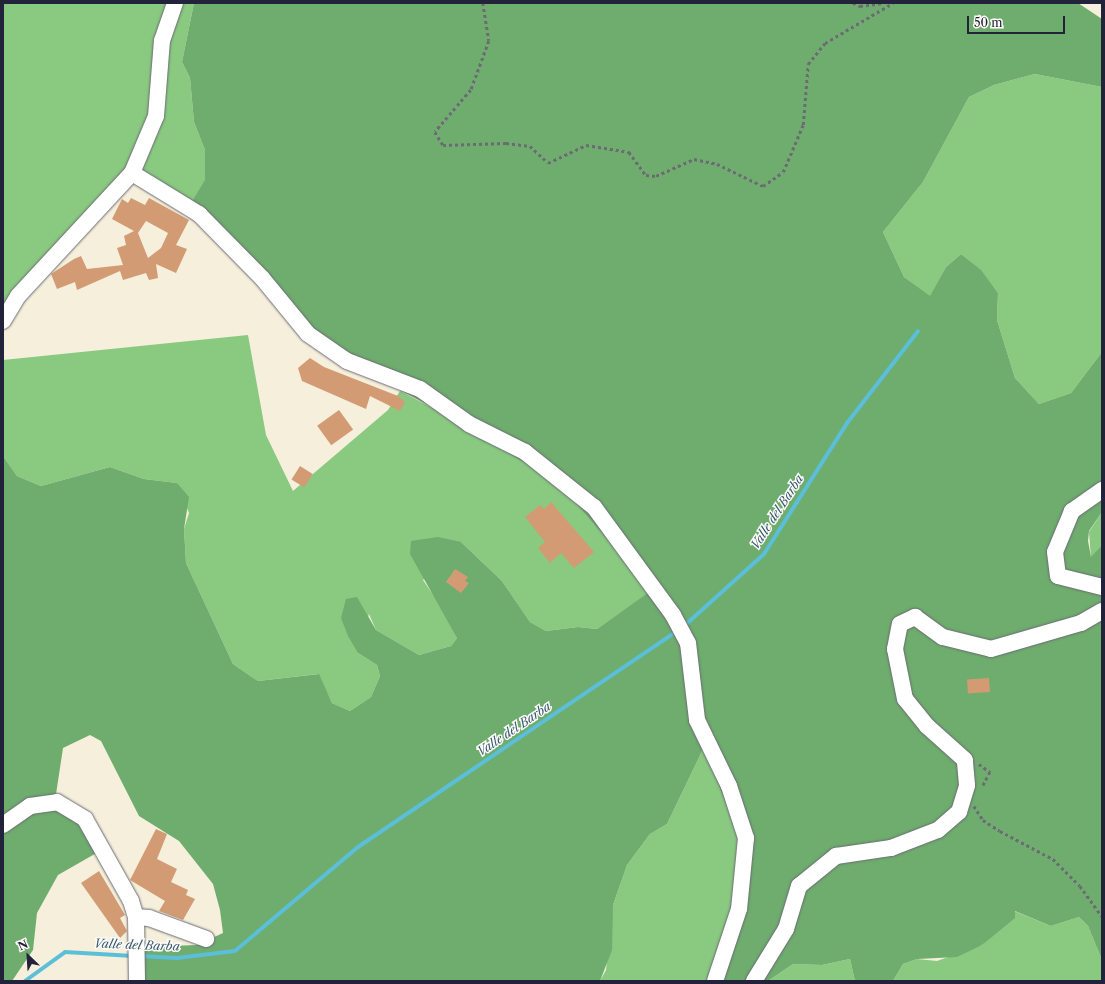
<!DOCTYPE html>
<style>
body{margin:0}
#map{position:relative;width:1105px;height:984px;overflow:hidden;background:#f5efdb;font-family:"Libre Caslon Text",serif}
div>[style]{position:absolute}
.green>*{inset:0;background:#89c980}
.forest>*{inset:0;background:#6ead6e}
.stream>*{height:4px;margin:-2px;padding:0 2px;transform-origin:2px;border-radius:2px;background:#5bbfd9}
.building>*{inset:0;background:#d39b74;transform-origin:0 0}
.path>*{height:2.5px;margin-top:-1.25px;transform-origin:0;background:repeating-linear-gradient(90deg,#6c6a73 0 3px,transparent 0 6px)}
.roads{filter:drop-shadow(0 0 1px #6c6a73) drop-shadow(0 0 1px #6c6a73)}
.street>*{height:16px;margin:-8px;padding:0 8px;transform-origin:8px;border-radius:8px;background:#fff}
span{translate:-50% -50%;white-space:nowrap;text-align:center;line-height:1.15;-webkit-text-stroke:3px #fdfcf7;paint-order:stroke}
.water-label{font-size:12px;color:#365972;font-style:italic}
.frame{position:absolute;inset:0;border:4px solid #22223b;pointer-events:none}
.north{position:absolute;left:8px;top:936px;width:40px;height:40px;-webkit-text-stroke:3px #fdfcf7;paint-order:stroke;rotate:335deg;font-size:11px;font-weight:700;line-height:16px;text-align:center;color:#22223b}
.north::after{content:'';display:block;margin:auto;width:14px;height:18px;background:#22223b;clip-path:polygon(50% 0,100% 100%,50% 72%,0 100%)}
.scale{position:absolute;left:967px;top:16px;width:98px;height:18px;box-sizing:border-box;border:2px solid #22223b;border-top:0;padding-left:5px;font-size:12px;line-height:14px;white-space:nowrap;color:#22223b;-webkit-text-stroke:3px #fdfcf7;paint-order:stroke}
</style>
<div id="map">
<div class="green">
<div style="clip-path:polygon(3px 3px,194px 3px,182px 62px,190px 78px,194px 122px,205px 150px,205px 181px,192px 201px,136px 179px,10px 314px,3px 303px)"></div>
<div style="clip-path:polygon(1035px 74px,1102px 87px,1102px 352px,1071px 393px,1039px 404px,1015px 378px,997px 320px,998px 293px,980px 270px,961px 254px,946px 267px,930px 297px,904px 277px,883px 232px,923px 182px,969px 97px,994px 85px)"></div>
<div style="clip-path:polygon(248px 335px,266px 435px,293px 491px,388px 410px,400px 391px,504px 445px,557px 482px,653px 590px,597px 629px,578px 627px,546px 631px,530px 622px,502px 581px,461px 542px,423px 580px,448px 617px,457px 638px,451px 646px,419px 655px,376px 630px,369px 614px,358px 653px,377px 665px,380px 676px,371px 697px,350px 711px,332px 703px,318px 674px,258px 681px,233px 664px,186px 563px,184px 529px,189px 513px,177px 483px,144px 479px,110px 467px,41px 486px,17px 476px,3px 456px,3px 360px)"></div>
<div style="clip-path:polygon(1102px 512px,1102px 545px,1091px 558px,1089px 532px)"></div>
<div style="clip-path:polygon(704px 747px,738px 837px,740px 882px,718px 981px,600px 981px,606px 970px,613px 905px,627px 865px,650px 834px,667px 824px)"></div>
<div style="clip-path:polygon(1014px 911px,1051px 926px,1079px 917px,1088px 926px,1102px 960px,1102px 981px,893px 981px,903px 964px,917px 959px,937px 961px,982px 945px)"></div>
<div style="clip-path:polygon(850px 959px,855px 981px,768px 981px,793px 964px,822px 965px)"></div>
</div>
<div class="forest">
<div style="clip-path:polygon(194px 3px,1078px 3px,1102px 19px,1102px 87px,1035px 74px,994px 85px,969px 97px,923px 182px,883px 232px,904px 277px,930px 296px,946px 267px,961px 254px,981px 270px,998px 293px,997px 320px,1015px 378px,1039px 404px,1071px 393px,1102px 352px,1102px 512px,1089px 531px,1088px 541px,1091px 557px,1102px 545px,1102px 960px,1088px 926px,1079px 917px,1051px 926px,1015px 911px,1015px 918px,982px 945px,957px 957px,917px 959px,903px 964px,893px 981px,855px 981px,850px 959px,822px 965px,793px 964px,768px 981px,718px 981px,740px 882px,738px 837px,704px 747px,667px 824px,650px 834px,627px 865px,613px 905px,612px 950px,600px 981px,139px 981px,142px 947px,197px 945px,223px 933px,220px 910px,213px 884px,179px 841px,139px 816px,101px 741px,90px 735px,63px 748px,55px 801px,107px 847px,58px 875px,37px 913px,33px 950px,12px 981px,3px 981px,3px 456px,17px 476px,41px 486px,110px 467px,144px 479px,177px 483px,189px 497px,184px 529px,186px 563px,233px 664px,258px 681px,319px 674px,332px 703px,350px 711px,371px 697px,380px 676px,377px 665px,358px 653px,348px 636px,341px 618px,346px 599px,357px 597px,376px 630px,419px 655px,451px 646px,457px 638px,410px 554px,411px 541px,438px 537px,461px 542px,502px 581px,530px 622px,546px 631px,578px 627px,597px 629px,652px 590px,557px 482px,430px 406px,312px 344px,192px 201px,205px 180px,205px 150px,194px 122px,190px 78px,182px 62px)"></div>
</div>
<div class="stream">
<div style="left:683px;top:627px;width:109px;rotate:-42deg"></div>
<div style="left:764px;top:554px;width:155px;rotate:-57.6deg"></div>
<div style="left:847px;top:423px;width:116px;rotate:-52.3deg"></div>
<div style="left:140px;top:956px;width:37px;rotate:3deg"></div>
<div style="left:177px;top:958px;width:58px;rotate:-6.9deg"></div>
<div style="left:235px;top:951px;width:161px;rotate:-40.2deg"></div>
<div style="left:358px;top:847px;width:387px;rotate:-34.1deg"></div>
<div style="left:25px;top:981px;width:49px;rotate:-35.9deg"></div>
<div style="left:65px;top:952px;width:68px;rotate:3.4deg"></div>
</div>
<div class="building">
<div style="clip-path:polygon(evenodd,131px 198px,145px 205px,149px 198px,189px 220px,176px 245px,187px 249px,176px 273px,156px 264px,158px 278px,149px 280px,146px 273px,123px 280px,120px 271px,77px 290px,75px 282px,57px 289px,51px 274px,74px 259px,81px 256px,87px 269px,123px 265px,117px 248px,126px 245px,124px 236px,134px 231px,112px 219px,122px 199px,128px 203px,131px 198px,146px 221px,168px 233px,161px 248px,148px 258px,138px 233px,146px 221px)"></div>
<div style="clip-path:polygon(310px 358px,324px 367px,398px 396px,405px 402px,400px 411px,370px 396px,366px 409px,302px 381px,298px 368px)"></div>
<div style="left:339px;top:410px;width:24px;height:27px;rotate:54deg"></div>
<div style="left:300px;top:466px;width:15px;height:16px;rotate:32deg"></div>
<div style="clip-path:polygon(551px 502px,594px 552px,574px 568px,561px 553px,550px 563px,538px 548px,545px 542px,525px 517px,540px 505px,544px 509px)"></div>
<div style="clip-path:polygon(455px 569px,468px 577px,465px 581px,469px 583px,461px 593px,446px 582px)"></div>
<div style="left:989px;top:678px;width:14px;height:22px;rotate:86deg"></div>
<div style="clip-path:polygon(156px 829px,167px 834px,157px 859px,177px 869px,171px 882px,188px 890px,186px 895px,195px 899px,183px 920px,159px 911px,165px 901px,130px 880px)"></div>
<div style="clip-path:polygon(99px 871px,125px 915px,120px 918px,127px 931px,120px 938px,81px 883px)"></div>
</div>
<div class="path">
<div style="left:483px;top:3px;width:38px;rotate:81deg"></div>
<div style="left:489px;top:41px;width:52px;rotate:110.2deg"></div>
<div style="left:471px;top:90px;width:55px;rotate:130.6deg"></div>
<div style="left:435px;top:132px;width:15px;rotate:58deg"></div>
<div style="left:443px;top:145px;width:63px;rotate:-1.8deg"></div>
<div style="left:506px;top:143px;width:24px;rotate:7deg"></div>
<div style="left:530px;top:146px;width:25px;rotate:43deg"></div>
<div style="left:548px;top:163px;width:42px;rotate:-25.3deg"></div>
<div style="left:586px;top:145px;width:44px;rotate:9.2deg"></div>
<div style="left:629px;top:152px;width:29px;rotate:54deg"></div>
<div style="left:646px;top:175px;width:10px;rotate:6deg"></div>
<div style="left:656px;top:176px;width:42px;rotate:-24.1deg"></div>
<div style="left:694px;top:159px;width:24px;rotate:12deg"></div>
<div style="left:717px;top:164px;width:51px;rotate:25.6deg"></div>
<div style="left:763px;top:186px;width:24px;rotate:-35deg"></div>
<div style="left:783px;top:172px;width:51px;rotate:-66.9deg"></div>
<div style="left:803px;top:125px;width:61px;rotate:-85.3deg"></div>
<div style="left:808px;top:64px;width:27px;rotate:-51deg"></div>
<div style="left:825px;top:43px;width:79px;rotate:-30.5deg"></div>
<div style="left:853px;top:3px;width:8px;rotate:23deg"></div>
<div style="left:860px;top:6px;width:24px;rotate:-7deg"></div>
<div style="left:979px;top:764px;width:14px;rotate:36deg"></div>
<div style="left:990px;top:772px;width:18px;rotate:117deg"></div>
<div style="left:974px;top:806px;width:17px;rotate:57deg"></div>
<div style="left:983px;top:820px;width:20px;rotate:33deg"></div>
<div style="left:1000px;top:831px;width:60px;rotate:27.8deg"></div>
<div style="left:1053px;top:859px;width:38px;rotate:45deg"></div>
<div style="left:1080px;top:886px;width:37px;rotate:54deg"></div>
</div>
<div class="roads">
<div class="street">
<div style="left:175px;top:3px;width:39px;rotate:109deg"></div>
<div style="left:162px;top:40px;width:76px;rotate:94.5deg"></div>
<div style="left:156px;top:116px;width:62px;rotate:112.8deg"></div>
<div style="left:132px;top:173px;width:79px;rotate:31.5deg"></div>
<div style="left:199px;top:214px;width:90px;rotate:45.5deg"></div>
<div style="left:262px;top:278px;width:72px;rotate:50.6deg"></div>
<div style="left:308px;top:334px;width:47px;rotate:34.7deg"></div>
<div style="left:347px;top:361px;width:78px;rotate:21deg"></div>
<div style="left:420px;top:389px;width:60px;rotate:35.5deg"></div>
<div style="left:469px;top:424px;width:63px;rotate:26.6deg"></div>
<div style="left:525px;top:452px;width:88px;rotate:38.6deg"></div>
<div style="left:594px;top:507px;width:134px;rotate:53.8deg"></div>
<div style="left:673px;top:615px;width:32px;rotate:62deg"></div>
<div style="left:688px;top:643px;width:78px;rotate:83.3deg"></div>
<div style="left:697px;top:720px;width:73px;rotate:64.1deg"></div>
<div style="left:729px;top:786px;width:55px;rotate:71.9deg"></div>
<div style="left:746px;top:838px;width:71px;rotate:95.6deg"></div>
<div style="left:739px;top:909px;width:76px;rotate:108.4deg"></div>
<div style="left:3px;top:321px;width:29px;rotate:-59deg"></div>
<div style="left:18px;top:296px;width:168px;rotate:-47.2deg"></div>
<div style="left:1102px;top:490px;width:37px;rotate:145deg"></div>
<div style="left:1072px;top:511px;width:44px;rotate:112.5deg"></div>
<div style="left:1055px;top:552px;width:24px;rotate:83deg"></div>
<div style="left:1058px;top:576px;width:45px;rotate:14deg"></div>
<div style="left:3px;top:825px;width:33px;rotate:-35deg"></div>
<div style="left:30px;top:806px;width:27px;rotate:-8deg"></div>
<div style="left:57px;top:802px;width:33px;rotate:31deg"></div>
<div style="left:85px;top:819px;width:94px;rotate:60.7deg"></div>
<div style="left:131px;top:901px;width:17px;rotate:73deg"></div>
<div style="left:136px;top:917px;width:64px;rotate:89.1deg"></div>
<div style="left:136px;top:917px;width:13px;rotate:4deg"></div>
<div style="left:149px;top:918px;width:61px;rotate:20.2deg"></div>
<div style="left:754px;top:981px;width:61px;rotate:-58.4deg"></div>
<div style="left:786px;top:929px;width:45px;rotate:-73.2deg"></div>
<div style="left:799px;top:886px;width:48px;rotate:-39deg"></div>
<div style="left:836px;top:856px;width:56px;rotate:-8.3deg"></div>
<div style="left:891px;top:848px;width:50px;rotate:-21deg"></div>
<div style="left:938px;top:830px;width:28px;rotate:-41deg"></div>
<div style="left:959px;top:812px;width:28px;rotate:-73deg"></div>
<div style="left:967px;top:785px;width:25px;rotate:-95deg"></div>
<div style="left:965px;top:760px;width:51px;rotate:-138.2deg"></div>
<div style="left:927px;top:726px;width:35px;rotate:-129deg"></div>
<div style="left:905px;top:699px;width:51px;rotate:-101.3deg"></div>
<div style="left:895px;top:649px;width:25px;rotate:-79deg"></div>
<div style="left:900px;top:624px;width:17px;rotate:-25deg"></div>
<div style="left:915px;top:617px;width:34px;rotate:36deg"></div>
<div style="left:943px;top:637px;width:49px;rotate:14deg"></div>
<div style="left:991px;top:649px;width:94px;rotate:-16.1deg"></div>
<div style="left:1081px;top:623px;width:24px;rotate:-30deg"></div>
</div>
</div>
<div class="water-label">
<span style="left:777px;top:512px;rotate:-57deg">Valle del Barba</span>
<span style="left:514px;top:729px;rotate:-34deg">Valle del Barba</span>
<span style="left:137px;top:945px;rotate:2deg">Valle del Barba</span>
</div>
<div class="frame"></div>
<div class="north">N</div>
<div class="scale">50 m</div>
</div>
